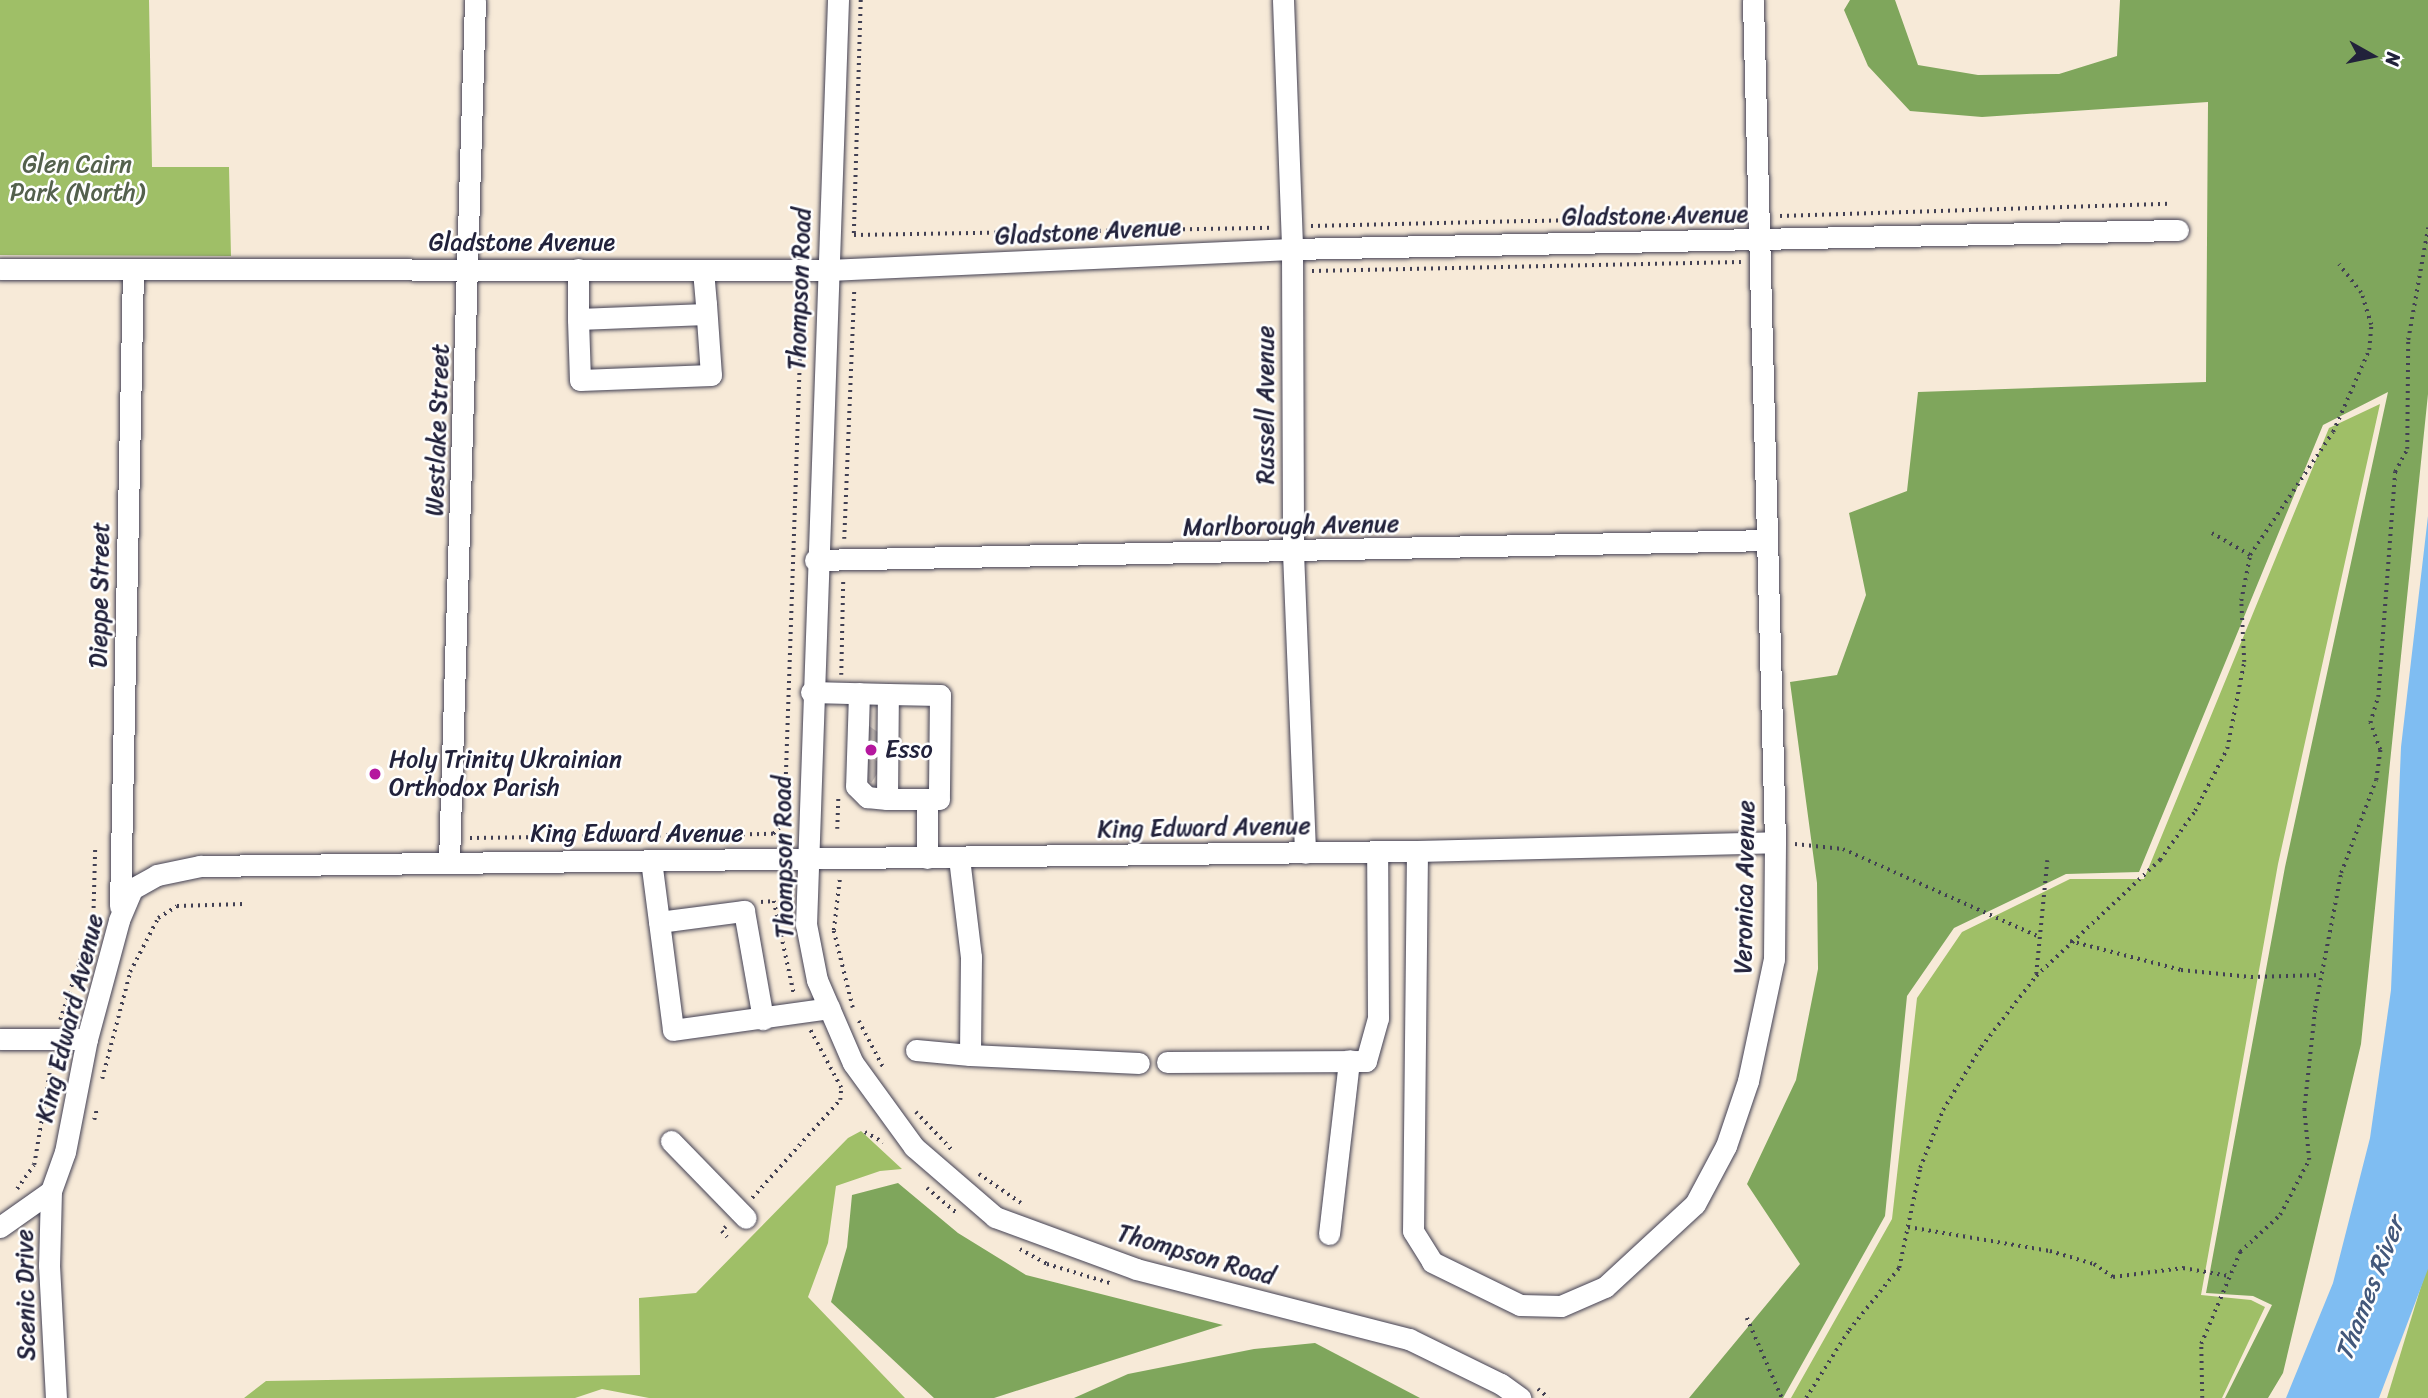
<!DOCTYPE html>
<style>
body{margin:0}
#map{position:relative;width:2428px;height:1398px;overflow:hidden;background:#f7ead8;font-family:Sriracha,sans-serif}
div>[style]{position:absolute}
.green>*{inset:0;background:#9fbf67}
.forest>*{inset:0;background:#7fa65c}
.water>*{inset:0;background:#7fbdf2}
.minor-tunnel>*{height:21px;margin-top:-10.5px;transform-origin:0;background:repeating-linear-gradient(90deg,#ccc2b9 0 21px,transparent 0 31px)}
.path>*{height:3.5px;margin-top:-1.75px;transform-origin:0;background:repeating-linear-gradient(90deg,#424053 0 2px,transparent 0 7px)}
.roads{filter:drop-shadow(0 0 2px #424053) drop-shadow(0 0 2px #424053)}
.minor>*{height:21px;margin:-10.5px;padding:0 10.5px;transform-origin:10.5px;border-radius:10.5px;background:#fff}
.dots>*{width:19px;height:19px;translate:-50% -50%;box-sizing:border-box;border:4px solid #fff;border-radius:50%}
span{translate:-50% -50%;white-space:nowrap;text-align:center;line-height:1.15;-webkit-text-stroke:5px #fff;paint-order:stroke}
.park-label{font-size:24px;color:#54614d}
.street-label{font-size:24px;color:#22223b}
.poi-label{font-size:24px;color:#22223b}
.left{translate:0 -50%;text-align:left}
.water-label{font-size:26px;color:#43587b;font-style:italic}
.north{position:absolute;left:2337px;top:21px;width:70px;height:70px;-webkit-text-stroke:5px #fff;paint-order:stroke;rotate:99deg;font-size:19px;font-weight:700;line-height:28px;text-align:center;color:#22223b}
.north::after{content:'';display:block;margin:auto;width:24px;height:32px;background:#22223b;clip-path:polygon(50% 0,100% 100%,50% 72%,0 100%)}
</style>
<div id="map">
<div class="green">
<div style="clip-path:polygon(0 0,149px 0,152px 167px,229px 167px,231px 256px,0 255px)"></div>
<div style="clip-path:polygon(2380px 404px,2278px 864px,2201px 1295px,2251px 1300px,2265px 1307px,2222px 1398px,1791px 1398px,1892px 1219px,1917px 998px,1962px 932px,2070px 879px,2144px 879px,2329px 428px)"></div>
<div style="clip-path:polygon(861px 1131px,902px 1169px,880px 1171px,836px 1186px,828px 1243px,808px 1297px,905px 1398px,649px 1398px,602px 1389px,575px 1398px,244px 1398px,266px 1381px,640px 1375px,639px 1298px,696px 1293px,848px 1138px)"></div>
<div style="clip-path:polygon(2428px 1264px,2428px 1398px,2387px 1398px,2415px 1306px)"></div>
</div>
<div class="forest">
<div style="clip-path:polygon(1850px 0,1895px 0,1918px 65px,1978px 75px,2059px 74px,2117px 56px,2120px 0,2428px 0,2428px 394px,2361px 1044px,2283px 1373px,2268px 1398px,2225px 1398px,2272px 1305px,2253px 1296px,2206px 1293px,2285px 867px,2388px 392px,2323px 425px,2139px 872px,2066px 874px,1954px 928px,1907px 996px,1885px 1216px,1783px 1398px,1689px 1398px,1800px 1264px,1747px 1184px,1796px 1080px,1818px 969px,1817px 883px,1790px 682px,1837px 675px,1866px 595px,1849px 513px,1907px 491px,1918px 392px,2206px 382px,2208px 102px,1982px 117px,1910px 111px,1868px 66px,1844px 10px)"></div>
<div style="clip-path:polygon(898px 1183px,958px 1233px,1026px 1275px,1223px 1325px,994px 1398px,934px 1398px,831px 1302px,847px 1247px,852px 1195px)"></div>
<div style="clip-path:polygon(1315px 1343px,1420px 1398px,1074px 1398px,1128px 1374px,1254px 1349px)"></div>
</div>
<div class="water">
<div style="clip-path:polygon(2428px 516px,2428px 1269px,2379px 1398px,2286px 1398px,2333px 1283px,2370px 1138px,2391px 990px,2401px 747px)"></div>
</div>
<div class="minor-tunnel">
<div style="left:863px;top:734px;width:19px;rotate:35deg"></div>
<div style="left:861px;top:763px;width:19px;rotate:32deg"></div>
</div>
<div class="path">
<div style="left:861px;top:0;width:235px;rotate:91.7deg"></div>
<div style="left:854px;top:235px;width:418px;rotate:-1deg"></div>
<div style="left:1780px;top:216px;width:389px;rotate:-1.8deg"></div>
<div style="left:1311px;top:226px;width:430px;rotate:-1.3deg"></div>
<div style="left:1312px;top:271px;width:429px;rotate:-1.2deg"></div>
<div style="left:2212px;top:533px;width:44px;rotate:30.1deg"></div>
<div style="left:844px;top:539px;width:251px;rotate:-87.7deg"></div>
<div style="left:841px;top:675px;width:97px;rotate:-88.8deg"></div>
<div style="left:837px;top:829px;width:34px;rotate:-88deg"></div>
<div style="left:470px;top:838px;width:303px;rotate:-0.8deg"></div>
<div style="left:773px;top:834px;width:16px;rotate:-45deg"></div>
<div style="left:784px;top:823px;width:535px;rotate:-88.07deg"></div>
<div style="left:1795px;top:844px;width:48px;rotate:5.9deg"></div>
<div style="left:1843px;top:849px;width:216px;rotate:24.1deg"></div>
<div style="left:840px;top:880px;width:51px;rotate:96.7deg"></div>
<div style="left:834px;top:931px;width:79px;rotate:76.1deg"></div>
<div style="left:761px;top:902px;width:13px;rotate:-4deg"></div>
<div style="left:774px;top:901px;width:95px;rotate:77.9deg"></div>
<div style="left:2070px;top:941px;width:115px;rotate:14.6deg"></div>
<div style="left:2181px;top:970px;width:70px;rotate:5.7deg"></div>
<div style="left:2251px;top:977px;width:70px;rotate:-1.6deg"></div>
<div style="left:2036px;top:974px;width:114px;rotate:-84.4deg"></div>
<div style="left:60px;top:1020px;width:103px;rotate:-71.4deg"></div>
<div style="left:93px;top:922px;width:75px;rotate:-88.5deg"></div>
<div style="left:859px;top:1021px;width:52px;rotate:62.4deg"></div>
<div style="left:102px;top:1079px;width:111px;rotate:-75.3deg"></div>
<div style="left:130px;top:972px;width:61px;rotate:-62.6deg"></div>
<div style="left:158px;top:918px;width:22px;rotate:-32deg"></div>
<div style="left:177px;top:906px;width:66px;rotate:-1.7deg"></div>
<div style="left:916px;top:1112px;width:52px;rotate:46.5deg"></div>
<div style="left:94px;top:1120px;width:12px;rotate:-76deg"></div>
<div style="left:865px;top:1132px;width:21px;rotate:29deg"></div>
<div style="left:979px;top:1174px;width:51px;rotate:34.6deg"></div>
<div style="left:927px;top:1188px;width:38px;rotate:40deg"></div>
<div style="left:17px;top:1189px;width:29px;rotate:-55deg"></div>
<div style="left:34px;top:1165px;width:109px;rotate:-80.5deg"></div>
<div style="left:752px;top:1198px;width:132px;rotate:-48.1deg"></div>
<div style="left:840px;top:1100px;width:12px;rotate:-85deg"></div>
<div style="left:841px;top:1088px;width:66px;rotate:-118.1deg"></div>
<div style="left:726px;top:1227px;width:6px;rotate:135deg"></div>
<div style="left:722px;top:1231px;width:8px;rotate:50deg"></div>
<div style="left:1908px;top:1227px;width:144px;rotate:9.6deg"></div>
<div style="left:2050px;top:1251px;width:46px;rotate:16.5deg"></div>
<div style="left:2094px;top:1264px;width:23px;rotate:34deg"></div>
<div style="left:2113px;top:1277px;width:71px;rotate:-7.3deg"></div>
<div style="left:2183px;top:1268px;width:47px;rotate:9.9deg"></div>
<div style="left:1020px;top:1249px;width:31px;rotate:29deg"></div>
<div style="left:1047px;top:1264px;width:66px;rotate:16.8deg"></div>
<div style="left:1747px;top:1318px;width:87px;rotate:66.4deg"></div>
<div style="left:1538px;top:1389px;width:14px;rotate:39deg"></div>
<div style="left:1806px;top:1398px;width:80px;rotate:-57.7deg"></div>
<div style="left:1849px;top:1330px;width:80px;rotate:-51.1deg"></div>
<div style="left:1899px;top:1268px;width:102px;rotate:-78.1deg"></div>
<div style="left:1920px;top:1168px;width:62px;rotate:-68.4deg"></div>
<div style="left:1943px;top:1110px;width:74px;rotate:-58.9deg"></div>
<div style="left:1981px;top:1047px;width:90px;rotate:-52.2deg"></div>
<div style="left:2036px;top:976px;width:170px;rotate:-43.1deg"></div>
<div style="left:2160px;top:860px;width:60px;rotate:-54.5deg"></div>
<div style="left:2195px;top:811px;width:70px;rotate:-62.7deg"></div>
<div style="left:2227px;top:749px;width:89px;rotate:-78.9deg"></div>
<div style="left:2244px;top:662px;width:61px;rotate:-92.8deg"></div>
<div style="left:2241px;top:601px;width:47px;rotate:-78.9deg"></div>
<div style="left:2250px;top:555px;width:148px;rotate:-56deg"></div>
<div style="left:2333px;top:432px;width:90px;rotate:-66.3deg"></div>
<div style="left:2369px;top:350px;width:25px;rotate:-85deg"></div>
<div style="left:2371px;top:325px;width:34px;rotate:-107deg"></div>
<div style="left:2361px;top:293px;width:36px;rotate:-128deg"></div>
<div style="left:2202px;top:1398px;width:54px;rotate:-91.1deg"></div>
<div style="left:2201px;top:1344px;width:100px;rotate:-67deg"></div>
<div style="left:2240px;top:1252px;width:54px;rotate:-42.8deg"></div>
<div style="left:2280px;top:1215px;width:62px;rotate:-62.2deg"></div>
<div style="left:2309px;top:1160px;width:50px;rotate:-95.7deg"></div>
<div style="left:2304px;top:1110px;width:103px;rotate:-83.8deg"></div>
<div style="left:2315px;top:1008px;width:137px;rotate:-79.1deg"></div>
<div style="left:2341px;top:873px;width:99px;rotate:-69.4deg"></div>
<div style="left:2376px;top:780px;width:30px;rotate:-82deg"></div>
<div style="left:2380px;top:750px;width:29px;rotate:-110deg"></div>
<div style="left:2370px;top:723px;width:27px;rotate:-73deg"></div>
<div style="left:2378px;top:697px;width:226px;rotate:-85.7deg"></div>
<div style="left:2395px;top:472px;width:26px;rotate:-62deg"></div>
<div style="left:2407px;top:449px;width:109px;rotate:-89.5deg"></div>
<div style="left:2408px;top:340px;width:114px;rotate:-79.9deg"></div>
</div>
<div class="roads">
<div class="minor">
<div style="left:838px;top:0;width:925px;rotate:91.98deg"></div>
<div style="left:806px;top:924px;width:57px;rotate:78.9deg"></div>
<div style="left:817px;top:980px;width:90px;rotate:66.6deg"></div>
<div style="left:853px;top:1063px;width:104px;rotate:54deg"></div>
<div style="left:914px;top:1147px;width:107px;rotate:40.8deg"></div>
<div style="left:995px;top:1217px;width:150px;rotate:20.2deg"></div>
<div style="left:1136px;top:1269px;width:282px;rotate:14.4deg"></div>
<div style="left:1409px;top:1339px;width:102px;rotate:26.1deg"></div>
<div style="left:1501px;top:1384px;width:24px;rotate:36deg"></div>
<div style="left:1283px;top:0;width:249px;rotate:87.9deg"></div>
<div style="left:1292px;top:249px;width:303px;rotate:89.8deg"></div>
<div style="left:1293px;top:552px;width:301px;rotate:87.7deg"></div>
<div style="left:0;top:269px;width:828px;rotate:0.07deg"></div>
<div style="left:828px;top:270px;width:464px;rotate:-2.6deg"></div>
<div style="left:1292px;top:249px;width:886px;rotate:-1.23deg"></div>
<div style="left:578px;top:269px;width:50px;rotate:90deg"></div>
<div style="left:703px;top:270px;width:34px;rotate:85deg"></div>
<div style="left:706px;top:304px;width:71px;rotate:86deg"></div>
<div style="left:711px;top:375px;width:131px;rotate:177.8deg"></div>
<div style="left:580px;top:380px;width:61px;rotate:-91.9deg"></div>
<div style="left:578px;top:319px;width:128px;rotate:-2.2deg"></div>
<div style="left:815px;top:560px;width:952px;rotate:-1.2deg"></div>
<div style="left:811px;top:692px;width:77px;rotate:1.5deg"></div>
<div style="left:888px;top:694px;width:52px;rotate:1.1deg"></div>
<div style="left:940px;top:695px;width:104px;rotate:90.6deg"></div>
<div style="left:939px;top:799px;width:52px;rotate:180deg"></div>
<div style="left:887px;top:799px;width:105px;rotate:-89.5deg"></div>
<div style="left:859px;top:693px;width:93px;rotate:91.8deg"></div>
<div style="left:856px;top:786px;width:16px;rotate:45deg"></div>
<div style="left:867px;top:797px;width:20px;rotate:6deg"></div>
<div style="left:927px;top:800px;width:58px;rotate:90deg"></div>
<div style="left:1417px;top:851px;width:380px;rotate:90.6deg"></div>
<div style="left:1413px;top:1231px;width:36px;rotate:58deg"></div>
<div style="left:1432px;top:1262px;width:98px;rotate:26deg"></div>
<div style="left:1520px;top:1305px;width:41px;rotate:1.4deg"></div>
<div style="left:1561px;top:1306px;width:48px;rotate:-23.4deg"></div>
<div style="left:1605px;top:1287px;width:122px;rotate:-42.7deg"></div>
<div style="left:1695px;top:1204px;width:66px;rotate:-61.9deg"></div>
<div style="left:1726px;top:1146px;width:69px;rotate:-71.3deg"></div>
<div style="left:1748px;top:1081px;width:125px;rotate:-78deg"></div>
<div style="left:1774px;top:959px;width:117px;rotate:-89.5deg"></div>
<div style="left:1775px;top:842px;width:842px;rotate:-91.5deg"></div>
<div style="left:959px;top:858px;width:100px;rotate:83.1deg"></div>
<div style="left:971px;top:957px;width:98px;rotate:90.6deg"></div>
<div style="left:970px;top:1055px;width:169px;rotate:2.7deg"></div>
<div style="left:651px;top:860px;width:171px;rotate:82.6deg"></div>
<div style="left:673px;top:1030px;width:158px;rotate:-8deg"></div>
<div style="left:449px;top:861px;width:861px;rotate:-88.27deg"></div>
<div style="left:120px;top:906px;width:635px;rotate:-88.83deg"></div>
<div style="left:659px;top:922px;width:86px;rotate:-7.4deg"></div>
<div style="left:744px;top:911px;width:110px;rotate:80deg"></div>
<div style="left:0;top:1039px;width:87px"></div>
<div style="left:916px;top:1050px;width:54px;rotate:5.3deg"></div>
<div style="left:1167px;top:1062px;width:199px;rotate:-0.3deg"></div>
<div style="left:1366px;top:1061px;width:45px;rotate:-74.4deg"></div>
<div style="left:1378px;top:1018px;width:167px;rotate:-90.3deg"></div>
<div style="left:671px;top:1141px;width:107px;rotate:45.8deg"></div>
<div style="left:51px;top:1191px;width:74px;rotate:91.5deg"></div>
<div style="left:49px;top:1265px;width:133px;rotate:87deg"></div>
<div style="left:0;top:1227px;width:62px;rotate:-35.2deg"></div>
<div style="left:51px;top:1191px;width:41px;rotate:-70.3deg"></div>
<div style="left:65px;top:1152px;width:115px;rotate:-79deg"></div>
<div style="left:87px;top:1039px;width:123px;rotate:-74.9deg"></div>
<div style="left:119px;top:920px;width:34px;rotate:-67deg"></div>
<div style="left:132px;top:889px;width:29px;rotate:-29deg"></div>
<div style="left:157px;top:875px;width:44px;rotate:-11.8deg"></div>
<div style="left:200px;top:866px;width:1217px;rotate:-0.71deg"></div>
<div style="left:1417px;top:851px;width:358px;rotate:-1.4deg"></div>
<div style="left:1329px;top:1234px;width:175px;rotate:-83.4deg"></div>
</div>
</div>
<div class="dots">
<div style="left:871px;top:750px;background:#b5179e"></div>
<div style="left:375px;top:774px;background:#b5179e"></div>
</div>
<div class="park-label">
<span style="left:77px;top:179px">Glen Cairn<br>Park (North)</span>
</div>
<div class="street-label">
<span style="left:1655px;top:216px;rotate:-1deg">Gladstone Avenue</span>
<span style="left:1088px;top:232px;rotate:-3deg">Gladstone Avenue</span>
<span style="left:522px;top:243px">Gladstone Avenue</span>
<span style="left:800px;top:289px;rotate:-88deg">Thompson Road</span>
<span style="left:1266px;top:405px;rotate:-90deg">Russell Avenue</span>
<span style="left:438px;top:430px;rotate:-88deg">Westlake Street</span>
<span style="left:1291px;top:526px;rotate:-1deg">Marlborough Avenue</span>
<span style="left:100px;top:595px;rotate:-89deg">Dieppe Street</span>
<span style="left:1204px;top:828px;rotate:-1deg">King Edward Avenue</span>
<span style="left:637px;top:834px">King Edward Avenue</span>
<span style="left:784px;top:857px;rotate:-91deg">Thompson Road</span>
<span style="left:1745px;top:887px;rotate:-89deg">Veronica Avenue</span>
<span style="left:70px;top:1018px;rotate:-76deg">King Edward Avenue</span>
<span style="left:1196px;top:1255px;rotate:16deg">Thompson Road</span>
<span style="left:26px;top:1295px;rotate:-91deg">Scenic Drive</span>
</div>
<div class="poi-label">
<span class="left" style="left:885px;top:750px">Esso</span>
<span class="left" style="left:389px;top:774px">Holy Trinity Ukrainian<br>Orthodox Parish</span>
</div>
<div class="water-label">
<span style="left:2370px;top:1289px;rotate:-69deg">Thames River</span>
</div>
<div class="north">N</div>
</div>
